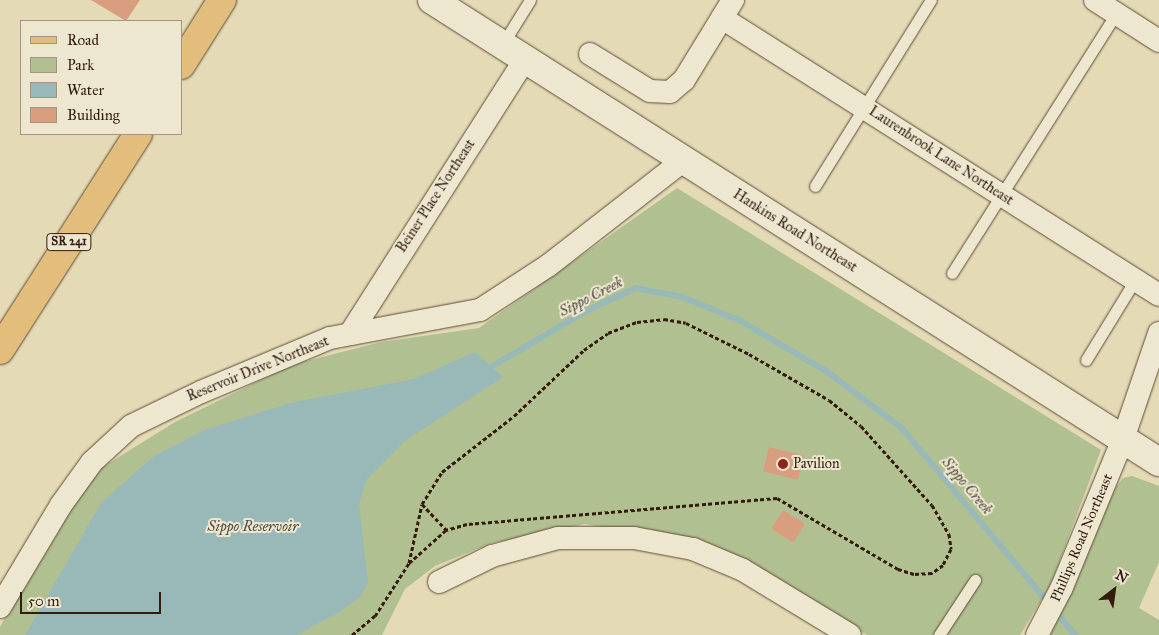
<!DOCTYPE html>
<style>
body{margin:0}
#map{position:relative;width:1159px;height:635px;overflow:hidden;background:#e4dab6;font-family:"IM FELL Great Primer",serif}
div>[style]{position:absolute}
.green>*{inset:0;background:#b0c091}
.water>*{inset:0;background:#98b9b7}
.stream>*{height:5.5px;margin:-2.75px;padding:0 2.75px;transform-origin:2.75px;border-radius:2.75px;background:#98b9b7}
.building>*{inset:0;background:#d99e80;transform-origin:0 0}
.path>*{height:3px;margin-top:-1.5px;transform-origin:0;background:repeating-linear-gradient(90deg,#341b0c 0 4px,transparent 0 6.5px)}
.roads{filter:drop-shadow(0 0 1px #604b36) drop-shadow(0 0 1px #604b36)}
.lane>*{height:11px;margin:-5.5px;padding:0 5.5px;transform-origin:5.5px;border-radius:5.5px;background:#ede7d0}
.street>*{height:22px;margin:-11px;padding:0 11px;transform-origin:11px;border-radius:11px;background:#ede7d0}
.secondary>*{height:28px;margin:-14px;padding:0 14px;transform-origin:14px;border-radius:14px;background:#ede7d0}
.primary>*{height:28px;margin:-14px;padding:0 14px;transform-origin:14px;border-radius:14px;background:#e2bd7b}
.dots>*{width:14px;height:14px;translate:-50% -50%;box-sizing:border-box;border:2px solid #ede7d0;border-radius:50%}
span{translate:-50% -50%;white-space:nowrap;text-align:center;line-height:1.15;-webkit-text-stroke:4px #ede7d0;paint-order:stroke}
.shield-label span{padding:1px 4px;background:#ede7d0;border:1px solid;border-radius:4px;-webkit-text-stroke-width:0}
.shield-label{font-size:12px;color:#341b0c;font-weight:700}
.street-label{font-size:14px;color:#341b0c}
.poi-label{font-size:14px;color:#341b0c}
.left{translate:0 -50%;text-align:left}
.water-label{font-size:15px;color:#524a3f;font-style:italic}
.legend{position:absolute;left:20px;top:20px;width:162px;height:115px;box-sizing:border-box;background:#ede7d0;border:1px solid #a39582;margin:0;padding:6px 9px;list-style:none;font-size:15px;color:#341b0c}
.legend li{display:flex;align-items:center;gap:10px;height:25px}
.legend b{width:25px;border:1px solid #a39582}
.north{position:absolute;left:1089px;top:565px;width:50px;height:50px;-webkit-text-stroke:4px #ede7d0;paint-order:stroke;rotate:30deg;font-size:14px;font-weight:700;line-height:20px;text-align:center;color:#341b0c}
.north::after{content:'';display:block;margin:auto;width:18px;height:22px;background:#341b0c;clip-path:polygon(50% 0,100% 100%,50% 72%,0 100%)}
.scale{position:absolute;left:20px;top:592px;width:141px;height:22px;box-sizing:border-box;border:2px solid #341b0c;border-top:0;padding-left:6px;font-size:15px;line-height:18px;white-space:nowrap;color:#341b0c;-webkit-text-stroke:4px #ede7d0;paint-order:stroke}
</style>
<div id="map">
<div class="green">
<div style="clip-path:polygon(677px 188px,1101px 450px,1051px 584px,1020px 635px,867px 635px,805px 599px,649px 536px,585px 524px,492px 543px,435px 566px,405px 589px,382px 635px,0 635px,0 627px,36px 559px,93px 473px,175px 422px,291px 365px,381px 342px,479px 328px)"></div>
<div style="clip-path:polygon(1132px 476px,1159px 486px,1159px 562px,1139px 608px,1159px 620px,1159px 635px,1049px 635px,1115px 488px,1123px 478px)"></div>
</div>
<div class="water">
<div style="clip-path:polygon(475px 352px,503px 377px,406px 440px,367px 479px,359px 504px,368px 582px,361px 596px,341px 611px,297px 635px,25px 635px,101px 503px,154px 456px,207px 429px,290px 403px,414px 379px)"></div>
</div>
<div class="stream">
<div style="left:486px;top:370px;width:116px;rotate:-30.5deg"></div>
<div style="left:586px;top:311px;width:55px;rotate:-24.7deg"></div>
<div style="left:636px;top:288px;width:48px;rotate:10.8deg"></div>
<div style="left:683px;top:297px;width:63px;rotate:22.5deg"></div>
<div style="left:741px;top:321px;width:101px;rotate:30.4deg"></div>
<div style="left:828px;top:372px;width:93px;rotate:37.1deg"></div>
<div style="left:902px;top:428px;width:227px;rotate:50deg"></div>
<div style="left:1056px;top:612px;width:30px;rotate:50deg"></div>
</div>
<div class="building">
<div style="clip-path:polygon(91px 0,140px 0,126px 21px)"></div>
<div style="left:769px;top:447px;width:36px;height:25px;rotate:14deg"></div>
<div style="left:783px;top:510px;width:26px;height:22px;rotate:32deg"></div>
</div>
<div class="path">
<div style="left:664px;top:319px;width:22px;rotate:10deg"></div>
<div style="left:686px;top:323px;width:70px;rotate:26.2deg"></div>
<div style="left:749px;top:354px;width:92px;rotate:29.9deg"></div>
<div style="left:829px;top:400px;width:41px;rotate:39.1deg"></div>
<div style="left:861px;top:426px;width:106px;rotate:48.1deg"></div>
<div style="left:932px;top:505px;width:34px;rotate:60deg"></div>
<div style="left:949px;top:534px;width:15px;rotate:82deg"></div>
<div style="left:951px;top:549px;width:18px;rotate:117deg"></div>
<div style="left:943px;top:565px;width:14px;rotate:144deg"></div>
<div style="left:932px;top:573px;width:18px;rotate:177deg"></div>
<div style="left:914px;top:574px;width:17px;rotate:-163deg"></div>
<div style="left:898px;top:569px;width:140px;rotate:-149.6deg"></div>
<div style="left:777px;top:498px;width:311px;rotate:175.2deg"></div>
<div style="left:467px;top:524px;width:22px;rotate:164deg"></div>
<div style="left:446px;top:530px;width:50px;rotate:138.3deg"></div>
<div style="left:409px;top:563px;width:60px;rotate:-77.6deg"></div>
<div style="left:422px;top:504px;width:38px;rotate:-58deg"></div>
<div style="left:442px;top:472px;width:91px;rotate:-37.9deg"></div>
<div style="left:514px;top:416px;width:96px;rotate:-43.3deg"></div>
<div style="left:584px;top:350px;width:29px;rotate:-35deg"></div>
<div style="left:608px;top:333px;width:31px;rotate:-21deg"></div>
<div style="left:637px;top:322px;width:27px;rotate:-6deg"></div>
<div style="left:422px;top:504px;width:35px;rotate:47deg"></div>
<div style="left:352px;top:635px;width:30px;rotate:-40deg"></div>
<div style="left:375px;top:616px;width:63px;rotate:-57.3deg"></div>
</div>
<div class="roads">
<div class="lane">
<div style="left:502px;top:45px;width:53px;rotate:-58.1deg"></div>
<div style="left:815px;top:186px;width:219px;rotate:-58.1deg"></div>
<div style="left:952px;top:273px;width:307px;rotate:-57.7deg"></div>
<div style="left:1086px;top:360px;width:94px;rotate:-58.5deg"></div>
<div style="left:939px;top:635px;width:66px;rotate:-56.8deg"></div>
</div>
<div class="street">
<div style="left:1095px;top:0;width:76px;rotate:32.6deg"></div>
<div style="left:722px;top:18px;width:517px;rotate:32.37deg"></div>
<div style="left:590px;top:54px;width:70px;rotate:31.7deg"></div>
<div style="left:650px;top:91px;width:20px;rotate:3deg"></div>
<div style="left:670px;top:92px;width:18px;rotate:-41deg"></div>
<div style="left:684px;top:80px;width:94px;rotate:-58.5deg"></div>
<div style="left:350px;top:334px;width:326px;rotate:-57.5deg"></div>
<div style="left:439px;top:582px;width:59px;rotate:-26.1deg"></div>
<div style="left:492px;top:556px;width:68px;rotate:-15.3deg"></div>
<div style="left:558px;top:538px;width:76px"></div>
<div style="left:634px;top:538px;width:60px;rotate:10.6deg"></div>
<div style="left:693px;top:549px;width:54px;rotate:22.8deg"></div>
<div style="left:743px;top:570px;width:125px;rotate:31.3deg"></div>
<div style="left:0;top:607px;width:119px;rotate:-59.1deg"></div>
<div style="left:61px;top:505px;width:53px;rotate:-54.2deg"></div>
<div style="left:92px;top:462px;width:53px;rotate:-42.7deg"></div>
<div style="left:131px;top:426px;width:78px;rotate:-25.9deg"></div>
<div style="left:201px;top:392px;width:140px;rotate:-22.7deg"></div>
<div style="left:330px;top:338px;width:153px;rotate:-10.6deg"></div>
<div style="left:480px;top:310px;width:82px;rotate:-33.1deg"></div>
<div style="left:549px;top:265px;width:171px;rotate:-37.9deg"></div>
<div style="left:1037px;top:635px;width:54px;rotate:-62.5deg"></div>
<div style="left:1062px;top:587px;width:160px;rotate:-67.6deg"></div>
<div style="left:1123px;top:439px;width:112px;rotate:-71.2deg"></div>
</div>
<div class="secondary">
<div style="left:432px;top:0;width:861px;rotate:32.44deg"></div>
</div>
<div class="primary">
<div style="left:181px;top:65px;width:77px;rotate:-57.8deg"></div>
<div style="left:0;top:350px;width:256px;rotate:-57.4deg"></div>
</div>
</div>
<div class="dots">
<div style="left:783px;top:464px;background:#8f2418"></div>
</div>
<div class="shield-label">
<span style="left:69px;top:242px">SR 241</span>
</div>
<div class="street-label">
<span style="left:941px;top:156px;rotate:33deg">Laurenbrook Lane Northeast</span>
<span style="left:436px;top:196px;rotate:-57deg">Beiner Place Northeast</span>
<span style="left:795px;top:231px;rotate:32deg">Hankins Road Northeast</span>
<span style="left:258px;top:369px;rotate:-22deg">Reservoir Drive Northeast</span>
<span style="left:1082px;top:538px;rotate:-67deg">Phillips Road Northeast</span>
</div>
<div class="poi-label">
<span class="left" style="left:793px;top:464px">Pavilion</span>
</div>
<div class="water-label">
<span style="left:591px;top:297px;rotate:-27deg">Sippo Creek</span>
<span style="left:967px;top:486px;rotate:50deg">Sippo Creek</span>
<span style="left:253px;top:527px">Sippo Reservoir</span>
</div>
<ul class="legend">
<li><b style="height:6px;background:#e2bd7b"></b>Road</li>
<li><b style="height:14px;background:#b0c091"></b>Park</li>
<li><b style="height:14px;background:#98b9b7"></b>Water</li>
<li><b style="height:14px;background:#d99e80"></b>Building</li>
</ul>
<div class="north">N</div>
<div class="scale">50 m</div>
</div>
